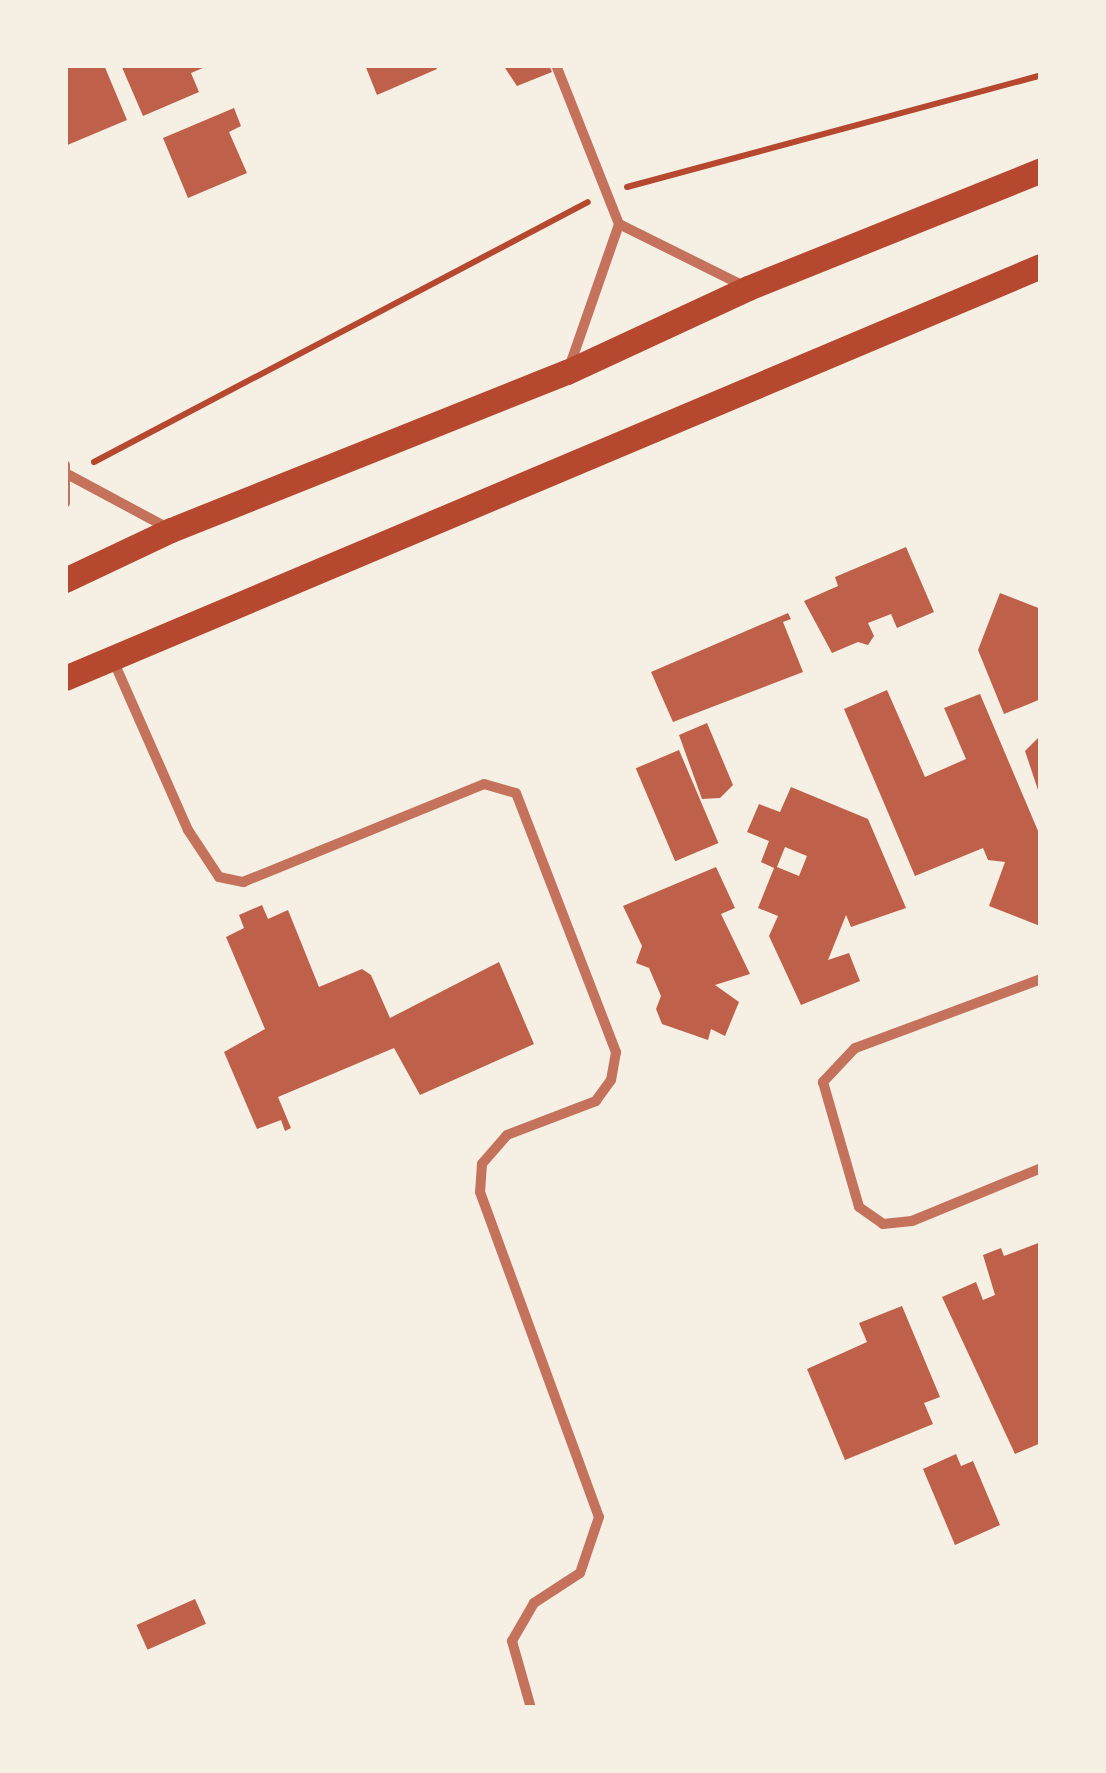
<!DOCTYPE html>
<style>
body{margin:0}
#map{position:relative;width:1106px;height:1773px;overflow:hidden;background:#f6efe4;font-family:"Roboto Condensed",sans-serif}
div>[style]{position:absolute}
.building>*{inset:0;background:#bf614a;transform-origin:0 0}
.path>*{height:6px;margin:-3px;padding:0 3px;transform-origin:3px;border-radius:3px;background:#b5482f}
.minor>*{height:10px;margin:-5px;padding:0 5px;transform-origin:5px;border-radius:5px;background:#c5725c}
.primary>*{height:25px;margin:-12.5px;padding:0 12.5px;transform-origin:12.5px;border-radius:12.5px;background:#b5482f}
span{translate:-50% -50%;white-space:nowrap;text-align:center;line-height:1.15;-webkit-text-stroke:10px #f6efe4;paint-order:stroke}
.frame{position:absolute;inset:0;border:68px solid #f6efe4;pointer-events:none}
</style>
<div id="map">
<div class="building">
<div style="clip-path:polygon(65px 65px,104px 65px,127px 120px,65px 146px)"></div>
<div style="clip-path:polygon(121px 65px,210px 65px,191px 73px,199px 92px,143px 116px)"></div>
<div style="clip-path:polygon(365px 65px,436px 65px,437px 69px,377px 95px)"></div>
<div style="clip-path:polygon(503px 65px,549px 65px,552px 72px,517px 86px)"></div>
<div style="clip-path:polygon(234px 108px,241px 126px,229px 132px,247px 173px,188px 198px,163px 138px)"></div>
<div style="clip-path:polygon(906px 547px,934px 612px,897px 628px,891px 614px,868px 623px,874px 636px,868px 645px,858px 642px,832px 653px,804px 601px,838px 586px,835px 577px)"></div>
<div style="clip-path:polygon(1000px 593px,1041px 609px,1041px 699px,1004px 714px,978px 650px)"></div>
<div style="clip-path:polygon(788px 613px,791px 619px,783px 622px,803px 672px,673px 722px,651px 672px)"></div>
<div style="clip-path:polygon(887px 690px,925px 777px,966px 759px,944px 708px,980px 694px,1041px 838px,1040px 926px,989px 906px,1005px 862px,988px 860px,983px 848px,915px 876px,844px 709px)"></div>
<div style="clip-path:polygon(707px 723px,733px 785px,720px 798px,702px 799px,679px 735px)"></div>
<div style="clip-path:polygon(1041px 735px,1041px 799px,1025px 751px)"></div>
<div style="left:679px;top:750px;width:101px;height:47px;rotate:67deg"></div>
<div style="clip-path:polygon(evenodd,791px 787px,868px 819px,906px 908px,851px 927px,846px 915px,828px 960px,849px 953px,860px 981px,801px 1005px,769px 936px,778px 916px,758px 908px,774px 868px,761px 862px,769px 841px,747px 832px,759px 804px,780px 812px,791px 787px,785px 847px,807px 856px,799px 876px,777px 867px,785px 847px)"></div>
<div style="clip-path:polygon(716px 867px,735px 908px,721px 914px,750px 974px,715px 985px,739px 1002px,725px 1036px,711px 1029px,708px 1040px,662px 1024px,656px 1009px,661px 996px,649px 968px,636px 963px,642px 946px,623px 906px)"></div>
<div style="clip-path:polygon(262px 905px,268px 919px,288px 910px,319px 987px,362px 969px,371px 975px,390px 1018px,499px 962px,534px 1044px,420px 1095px,394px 1048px,278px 1097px,291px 1128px,285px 1131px,281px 1120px,257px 1129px,224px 1052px,265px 1029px,226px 937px,244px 928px,239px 915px)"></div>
<div style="clip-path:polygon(1041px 1242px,1041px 1443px,1015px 1454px,942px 1297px,976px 1282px,983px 1300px,995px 1295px,983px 1255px,1001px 1248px,1004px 1256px)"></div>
<div style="clip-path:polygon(902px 1306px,940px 1397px,924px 1403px,933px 1424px,845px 1460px,807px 1369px,867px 1342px,859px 1323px)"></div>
<div style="clip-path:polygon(956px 1454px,961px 1466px,973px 1461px,1000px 1525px,955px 1545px,923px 1469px)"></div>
<div style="left:195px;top:1599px;width:27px;height:64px;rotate:66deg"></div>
</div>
<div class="path">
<div style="left:627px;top:187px;width:429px;rotate:-15.1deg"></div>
<div style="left:94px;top:462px;width:558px;rotate:-27.76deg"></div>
</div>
<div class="minor">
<div style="left:556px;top:65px;width:171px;rotate:68.4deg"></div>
<div style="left:619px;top:224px;width:137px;rotate:26.4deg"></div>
<div style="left:570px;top:365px;width:149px;rotate:-70.8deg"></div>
<div style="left:65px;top:465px;width:38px;rotate:90deg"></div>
<div style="left:69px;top:475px;width:110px;rotate:28.2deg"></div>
<div style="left:113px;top:660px;width:186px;rotate:66.2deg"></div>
<div style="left:188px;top:830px;width:56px;rotate:56.6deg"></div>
<div style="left:219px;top:877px;width:25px;rotate:12deg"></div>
<div style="left:243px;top:882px;width:260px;rotate:-22.1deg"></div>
<div style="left:484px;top:784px;width:33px;rotate:16deg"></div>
<div style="left:516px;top:793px;width:278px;rotate:68.9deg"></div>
<div style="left:616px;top:1052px;width:28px;rotate:100deg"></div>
<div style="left:611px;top:1080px;width:26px;rotate:126deg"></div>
<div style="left:596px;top:1101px;width:95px;rotate:159.1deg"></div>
<div style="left:507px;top:1135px;width:38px;rotate:131deg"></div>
<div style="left:482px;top:1164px;width:28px;rotate:94deg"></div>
<div style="left:480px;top:1192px;width:346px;rotate:69.9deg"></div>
<div style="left:599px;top:1517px;width:59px;rotate:108.7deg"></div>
<div style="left:580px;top:1573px;width:55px;rotate:146.9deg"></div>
<div style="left:534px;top:1603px;width:44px;rotate:120.1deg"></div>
<div style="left:512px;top:1641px;width:70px;rotate:74.2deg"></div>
<div style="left:1041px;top:979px;width:198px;rotate:159.6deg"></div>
<div style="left:855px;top:1048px;width:47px;rotate:133.3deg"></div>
<div style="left:823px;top:1082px;width:130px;rotate:73.9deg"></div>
<div style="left:859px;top:1207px;width:29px;rotate:35deg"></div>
<div style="left:883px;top:1224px;width:29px;rotate:-6deg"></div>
<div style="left:912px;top:1221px;width:139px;rotate:-22.3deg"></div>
</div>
<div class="primary">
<div style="left:65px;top:580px;width:117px;rotate:-25.3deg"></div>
<div style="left:171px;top:530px;width:426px;rotate:-21.8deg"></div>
<div style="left:567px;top:372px;width:200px;rotate:-24.9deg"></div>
<div style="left:748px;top:288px;width:316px;rotate:-21.9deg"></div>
<div style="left:65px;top:678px;width:1059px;rotate:-22.89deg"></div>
</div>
<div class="frame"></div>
</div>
